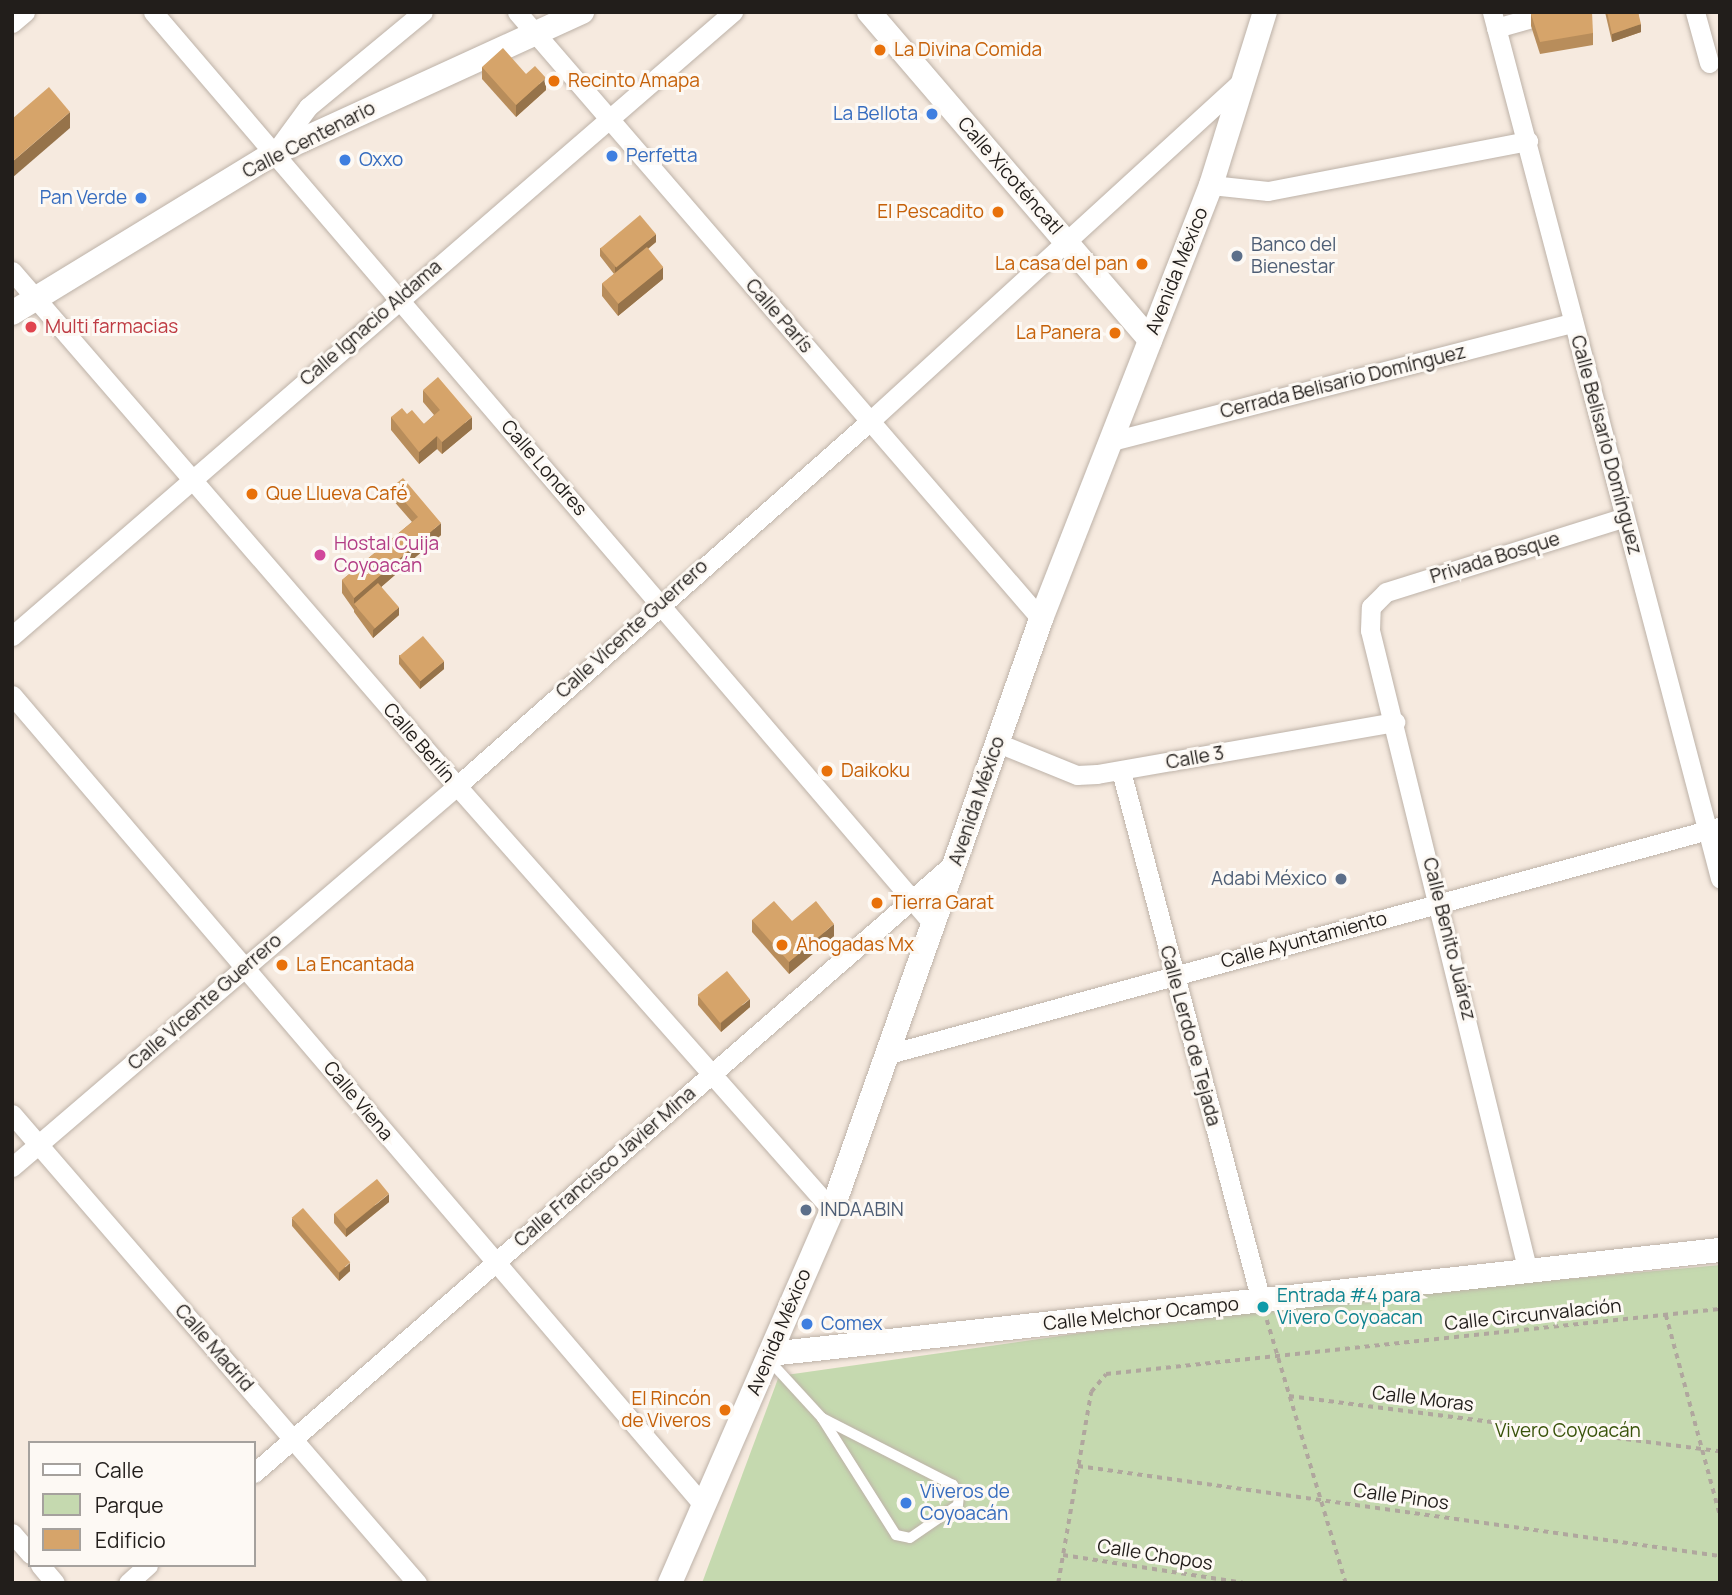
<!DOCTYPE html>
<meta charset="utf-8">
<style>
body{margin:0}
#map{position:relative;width:1732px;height:1595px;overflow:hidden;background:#f6eadf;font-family:Manrope,sans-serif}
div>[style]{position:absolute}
.green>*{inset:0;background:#c5d9af}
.path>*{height:3.5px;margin-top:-1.75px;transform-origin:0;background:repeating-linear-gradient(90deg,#b0a79e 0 5px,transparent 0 10px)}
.roads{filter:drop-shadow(0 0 2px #bdb2a8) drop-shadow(0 0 2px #bdb2a8)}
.service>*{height:10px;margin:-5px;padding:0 5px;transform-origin:5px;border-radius:5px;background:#fff}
.minor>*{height:19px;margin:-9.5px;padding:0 9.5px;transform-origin:9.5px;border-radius:9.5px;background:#fff}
.tertiary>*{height:24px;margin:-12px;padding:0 12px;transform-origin:12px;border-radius:12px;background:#fff}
.wall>*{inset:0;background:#b88d5b}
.shaded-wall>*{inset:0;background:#96734a}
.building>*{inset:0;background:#d6a46a;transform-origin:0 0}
.dots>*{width:19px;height:19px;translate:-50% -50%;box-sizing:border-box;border:4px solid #fdf9f4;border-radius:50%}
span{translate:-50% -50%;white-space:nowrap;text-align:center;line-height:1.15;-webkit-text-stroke:6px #fdf9f4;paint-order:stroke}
.food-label{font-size:19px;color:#c56008}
.left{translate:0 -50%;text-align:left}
.right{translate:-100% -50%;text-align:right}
.shop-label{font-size:19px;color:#366cbe}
.street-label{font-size:19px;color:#221e1b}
.service-label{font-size:19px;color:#4e5e75}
.health-label{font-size:19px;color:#be3a42}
.hotel-label{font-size:19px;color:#b23c85}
.culture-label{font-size:19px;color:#0d838f}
.park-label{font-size:19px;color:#39530a}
.frame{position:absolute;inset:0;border:14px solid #221e1b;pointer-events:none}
.legend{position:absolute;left:28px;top:1441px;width:228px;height:126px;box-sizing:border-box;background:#fdf9f4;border:2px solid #a5a19d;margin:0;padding:9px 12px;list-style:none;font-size:21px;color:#221e1b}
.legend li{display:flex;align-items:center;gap:14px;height:35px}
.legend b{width:35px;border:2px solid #a5a19d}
</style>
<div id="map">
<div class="green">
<div style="clip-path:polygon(1720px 1265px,1720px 1583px,702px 1583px,779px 1376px,1263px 1307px)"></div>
</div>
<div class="path">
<div style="left:1666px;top:1315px;width:207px;rotate:74.9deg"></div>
<div style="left:1267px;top:1320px;width:275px;rotate:73.3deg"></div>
<div style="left:1289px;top:1396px;width:434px;rotate:7.3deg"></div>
<div style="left:1078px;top:1466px;width:648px;rotate:7.98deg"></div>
<div style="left:1063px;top:1555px;width:182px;rotate:8.8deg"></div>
<div style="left:1058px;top:1583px;width:194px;rotate:-80.2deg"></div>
<div style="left:1091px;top:1392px;width:23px;rotate:-50deg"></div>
<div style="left:1106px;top:1374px;width:617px;rotate:-6.04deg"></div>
</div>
<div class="roads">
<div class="service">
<div style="left:768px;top:1359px;width:80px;rotate:47.5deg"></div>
<div style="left:822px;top:1418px;width:138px;rotate:57.7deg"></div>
<div style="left:896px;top:1535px;width:14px;rotate:12deg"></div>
<div style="left:910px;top:1538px;width:58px;rotate:-34.5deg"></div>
<div style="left:958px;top:1505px;width:10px;rotate:-84deg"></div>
<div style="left:959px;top:1495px;width:12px;rotate:-121deg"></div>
<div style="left:953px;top:1485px;width:147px;rotate:-152.9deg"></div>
</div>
<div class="minor">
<div style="left:153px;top:12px;width:1201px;rotate:49.46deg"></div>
<div style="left:517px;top:12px;width:802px;rotate:49.2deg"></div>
<div style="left:1492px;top:12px;width:896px;rotate:75.25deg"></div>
<div style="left:1695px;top:12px;width:53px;rotate:74.6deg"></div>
<div style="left:12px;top:23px;width:17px;rotate:-40deg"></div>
<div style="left:1496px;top:28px;width:59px;rotate:-15.7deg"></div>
<div style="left:275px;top:152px;width:56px;rotate:-53.7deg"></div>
<div style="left:308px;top:107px;width:149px;rotate:-39.6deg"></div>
<div style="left:1211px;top:185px;width:57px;rotate:6deg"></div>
<div style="left:1268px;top:191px;width:265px;rotate:-10.9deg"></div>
<div style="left:12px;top:271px;width:681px;rotate:49.17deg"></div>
<div style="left:457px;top:786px;width:566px;rotate:48.51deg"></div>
<div style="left:1112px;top:441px;width:476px;rotate:-14.4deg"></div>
<div style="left:12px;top:636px;width:954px;rotate:-40.88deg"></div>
<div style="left:12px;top:695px;width:1066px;rotate:49.53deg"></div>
<div style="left:998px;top:743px;width:85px;rotate:22.1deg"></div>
<div style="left:1077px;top:775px;width:20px;rotate:-3deg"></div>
<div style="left:1097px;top:774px;width:303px;rotate:-9.9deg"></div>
<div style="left:1121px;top:771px;width:548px;rotate:75.2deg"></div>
<div style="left:889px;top:1054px;width:860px;rotate:-15.3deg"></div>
<div style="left:12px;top:1114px;width:620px;rotate:49.19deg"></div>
<div style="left:12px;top:1167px;width:586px;rotate:-40.57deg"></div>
<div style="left:457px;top:786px;width:551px;rotate:-41.47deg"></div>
<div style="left:870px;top:421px;width:505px;rotate:-42.43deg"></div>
<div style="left:1528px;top:1272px;width:661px;rotate:-103.83deg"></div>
<div style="left:1370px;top:630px;width:23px;rotate:-88deg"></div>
<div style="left:1371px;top:607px;width:21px;rotate:-45deg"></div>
<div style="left:1386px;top:592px;width:250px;rotate:-17.4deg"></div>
<div style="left:254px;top:1473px;width:931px;rotate:-41.08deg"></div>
<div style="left:12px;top:1533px;width:28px;rotate:49deg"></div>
<div style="left:40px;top:1565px;width:23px;rotate:50deg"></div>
<div style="left:128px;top:1583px;width:27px;rotate:-42deg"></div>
</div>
<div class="tertiary">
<div style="left:869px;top:12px;width:432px;rotate:49.4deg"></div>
<div style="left:12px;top:313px;width:307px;rotate:-31.4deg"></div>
<div style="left:274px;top:153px;width:339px;rotate:-24.6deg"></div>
<div style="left:770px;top:1354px;width:956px;rotate:-6.25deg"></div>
<div style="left:670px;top:1583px;width:407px;rotate:-66.5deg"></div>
<div style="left:832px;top:1210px;width:627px;rotate:-70.52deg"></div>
<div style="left:1041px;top:619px;width:466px;rotate:-68.6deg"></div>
<div style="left:1211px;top:185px;width:181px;rotate:-72.7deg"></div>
</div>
</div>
<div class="wall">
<div style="clip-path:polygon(1605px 12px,1638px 12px,1641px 32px,1612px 42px)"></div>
<div style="clip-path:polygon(1531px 14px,1593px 33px,1593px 45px,1540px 54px,1531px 26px)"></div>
<div style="clip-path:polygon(482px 67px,526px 74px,546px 90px,516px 117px,482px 79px)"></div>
<div style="clip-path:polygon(656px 242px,648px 249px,663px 279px,618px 316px,602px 296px,602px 284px,614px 274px,600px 256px,600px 248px)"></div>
<div style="clip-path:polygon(423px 390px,472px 429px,442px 454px,437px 449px,419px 464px,391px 430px,391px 417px,407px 414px,424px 424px,434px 415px,423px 402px)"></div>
<div style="clip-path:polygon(392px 487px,441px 535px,381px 587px,399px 615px,373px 638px,354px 612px,354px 610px,342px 593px,342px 580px,412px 522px,392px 499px)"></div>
<div style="clip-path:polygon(399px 655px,444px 669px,420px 689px,399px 664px)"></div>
<div style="clip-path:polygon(752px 920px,792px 921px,834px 936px,789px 974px,752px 932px)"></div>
<div style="clip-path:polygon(698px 996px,750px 1007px,721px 1032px,698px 1005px)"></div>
<div style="clip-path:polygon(389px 1202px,346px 1237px,334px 1223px,334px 1214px)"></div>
<div style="clip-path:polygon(292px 1218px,350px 1271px,339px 1281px,292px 1226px)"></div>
</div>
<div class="shaded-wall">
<div style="clip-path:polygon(1641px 24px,1641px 32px,1612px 42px,1612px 34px)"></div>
<div style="clip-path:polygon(546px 78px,546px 90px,516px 117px,516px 105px)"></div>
<div style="clip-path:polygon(70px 112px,70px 128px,12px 178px,12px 162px)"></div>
<div style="clip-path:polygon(656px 234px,656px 242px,615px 275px,615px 267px)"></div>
<div style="clip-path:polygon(663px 267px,663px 279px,618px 316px,618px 304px)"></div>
<div style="clip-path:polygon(472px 417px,472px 429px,442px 454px,442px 442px)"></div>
<div style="clip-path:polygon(437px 436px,437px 449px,419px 464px,419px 452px)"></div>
<div style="clip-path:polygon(441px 523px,441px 535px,357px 608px,354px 604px,354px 598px)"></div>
<div style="clip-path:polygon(399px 607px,399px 615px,373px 638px,373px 630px)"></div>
<div style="clip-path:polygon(444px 661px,444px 669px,420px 689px,420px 681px)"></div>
<div style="clip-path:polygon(834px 924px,834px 936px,789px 974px,789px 962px)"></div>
<div style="clip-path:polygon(750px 999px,750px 1007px,721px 1032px,721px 1023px)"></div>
<div style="clip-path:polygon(389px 1194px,389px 1202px,346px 1237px,346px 1229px)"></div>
<div style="clip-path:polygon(350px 1263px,350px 1271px,339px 1281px,339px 1273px)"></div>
</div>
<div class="building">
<div style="clip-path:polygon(1537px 12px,1592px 12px,1593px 33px,1540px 42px,1531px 14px)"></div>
<div style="clip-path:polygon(1607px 12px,1638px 12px,1641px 24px,1612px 34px)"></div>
<div style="clip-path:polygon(503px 48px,526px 74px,535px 66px,546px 78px,516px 105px,482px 67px)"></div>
<div style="clip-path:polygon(49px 87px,70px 112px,12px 162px,12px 119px)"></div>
<div style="left:640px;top:215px;width:25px;height:52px;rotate:50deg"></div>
<div style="left:647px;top:247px;width:26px;height:58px;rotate:51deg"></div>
<div style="clip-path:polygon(438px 377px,472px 417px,442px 442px,437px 436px,419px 452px,391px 417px,402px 408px,407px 414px,412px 410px,424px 424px,440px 410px,423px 390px)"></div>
<div style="clip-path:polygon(403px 478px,441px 523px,354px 598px,342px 580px,418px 517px,392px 487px)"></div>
<div style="left:378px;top:583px;width:32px;height:32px;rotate:49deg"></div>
<div style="left:423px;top:636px;width:33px;height:31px;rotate:50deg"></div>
<div style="clip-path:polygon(774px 901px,792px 921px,816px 901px,834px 924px,789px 962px,752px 920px)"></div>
<div style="left:727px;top:971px;width:36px;height:38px;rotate:51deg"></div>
<div style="left:377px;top:1179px;width:19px;height:55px;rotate:51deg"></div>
<div style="left:303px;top:1208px;width:72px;height:15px;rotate:49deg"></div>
</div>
<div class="dots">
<div style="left:880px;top:50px;background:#e8710a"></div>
<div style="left:554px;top:81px;background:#e8710a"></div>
<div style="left:932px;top:114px;background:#3f7fe0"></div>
<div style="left:612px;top:156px;background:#3f7fe0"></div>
<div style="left:345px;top:160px;background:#3f7fe0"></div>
<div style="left:141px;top:198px;background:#3f7fe0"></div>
<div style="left:998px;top:212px;background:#e8710a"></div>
<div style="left:1237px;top:256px;background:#5c6f8a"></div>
<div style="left:1142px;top:264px;background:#e8710a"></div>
<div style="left:31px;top:327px;background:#e0444e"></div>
<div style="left:1115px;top:333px;background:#e8710a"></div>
<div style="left:252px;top:494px;background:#e8710a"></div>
<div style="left:320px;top:555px;background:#d1479c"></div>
<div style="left:827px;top:771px;background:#e8710a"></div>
<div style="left:1341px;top:879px;background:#5c6f8a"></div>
<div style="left:877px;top:903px;background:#e8710a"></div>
<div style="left:782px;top:945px;background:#e8710a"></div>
<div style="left:282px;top:965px;background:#e8710a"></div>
<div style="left:806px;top:1210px;background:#5c6f8a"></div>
<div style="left:1263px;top:1307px;background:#0f9aa8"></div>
<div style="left:807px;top:1324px;background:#3f7fe0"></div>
<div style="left:725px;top:1410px;background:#e8710a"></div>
<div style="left:906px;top:1503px;background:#3f7fe0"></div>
</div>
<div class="food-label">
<span class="left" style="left:894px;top:50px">La Divina Comida</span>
<span class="left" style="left:568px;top:81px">Recinto Amapa</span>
<span class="right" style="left:984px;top:212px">El Pescadito</span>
<span class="right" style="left:1128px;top:264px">La casa del pan</span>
<span class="right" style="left:1101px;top:333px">La Panera</span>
<span class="left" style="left:266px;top:494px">Que Llueva Café</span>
<span class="left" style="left:841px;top:771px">Daikoku</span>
<span class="left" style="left:891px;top:903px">Tierra Garat</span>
<span class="left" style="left:796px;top:945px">Ahogadas Mx</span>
<span class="left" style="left:296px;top:965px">La Encantada</span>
<span class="right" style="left:711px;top:1410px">El Rincón<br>de Viveros</span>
</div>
<div class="shop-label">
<span class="right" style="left:918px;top:114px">La Bellota</span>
<span class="left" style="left:626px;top:156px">Perfetta</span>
<span class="left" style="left:359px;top:160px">Oxxo</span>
<span class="right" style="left:127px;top:198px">Pan Verde</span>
<span class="left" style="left:821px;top:1324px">Comex</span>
<span class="left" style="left:920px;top:1503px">Viveros de<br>Coyoacán</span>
</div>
<div class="street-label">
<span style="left:309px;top:140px;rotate:-27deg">Calle Centenario</span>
<span style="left:1010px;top:176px;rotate:49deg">Calle Xicoténcatl</span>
<span style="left:1177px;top:271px;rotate:-68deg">Avenida México</span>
<span style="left:779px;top:316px;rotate:49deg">Calle París</span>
<span style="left:371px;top:323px;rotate:-41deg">Calle Ignacio Aldama</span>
<span style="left:1343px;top:382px;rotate:-14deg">Cerrada Belisario Domínguez</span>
<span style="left:1606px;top:445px;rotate:75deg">Calle Belisario Domínguez</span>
<span style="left:544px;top:468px;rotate:49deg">Calle Londres</span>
<span style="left:1495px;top:558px;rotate:-17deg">Privada Bosque</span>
<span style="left:632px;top:629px;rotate:-42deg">Calle Vicente Guerrero</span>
<span style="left:419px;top:743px;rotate:49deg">Calle Berlín</span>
<span style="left:1195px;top:758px;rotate:-10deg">Calle 3</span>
<span style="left:977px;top:801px;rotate:-71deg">Avenida México</span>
<span style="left:1449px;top:939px;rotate:76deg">Calle Benito Juárez</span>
<span style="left:1304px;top:940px;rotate:-15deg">Calle Ayuntamiento</span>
<span style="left:205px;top:1002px;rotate:-41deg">Calle Vicente Guerrero</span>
<span style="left:1190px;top:1036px;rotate:75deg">Calle Lerdo de Tejada</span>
<span style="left:358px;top:1101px;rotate:50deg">Calle Viena</span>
<span style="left:605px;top:1167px;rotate:-41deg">Calle Francisco Javier Mina</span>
<span style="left:1141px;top:1314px;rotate:-6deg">Calle Melchor Ocampo</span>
<span style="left:1533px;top:1315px;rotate:-6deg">Calle Circunvalación</span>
<span style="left:779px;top:1332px;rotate:-67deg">Avenida México</span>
<span style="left:214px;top:1348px;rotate:49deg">Calle Madrid</span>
<span style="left:1423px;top:1399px;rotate:7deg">Calle Moras</span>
<span style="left:1401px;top:1497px;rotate:8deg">Calle Pinos</span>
<span style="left:1155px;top:1555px;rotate:9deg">Calle Chopos</span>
</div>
<div class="service-label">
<span class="left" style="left:1251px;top:256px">Banco del<br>Bienestar</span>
<span class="right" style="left:1327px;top:879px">Adabi México</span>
<span class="left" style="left:820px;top:1210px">INDAABIN</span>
</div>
<div class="health-label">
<span class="left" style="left:45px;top:327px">Multi farmacias</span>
</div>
<div class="hotel-label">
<span class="left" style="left:334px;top:555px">Hostal Cuija<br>Coyoacán</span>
</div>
<div class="culture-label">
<span class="left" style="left:1277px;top:1307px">Entrada #4 para<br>Vivero Coyoacan</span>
</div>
<div class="park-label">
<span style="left:1568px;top:1431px">Vivero Coyoacán</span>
</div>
<div class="frame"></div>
<ul class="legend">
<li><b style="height:9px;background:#fff"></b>Calle</li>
<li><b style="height:19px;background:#c5d9af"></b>Parque</li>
<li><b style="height:19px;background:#d6a46a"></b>Edificio</li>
</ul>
</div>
